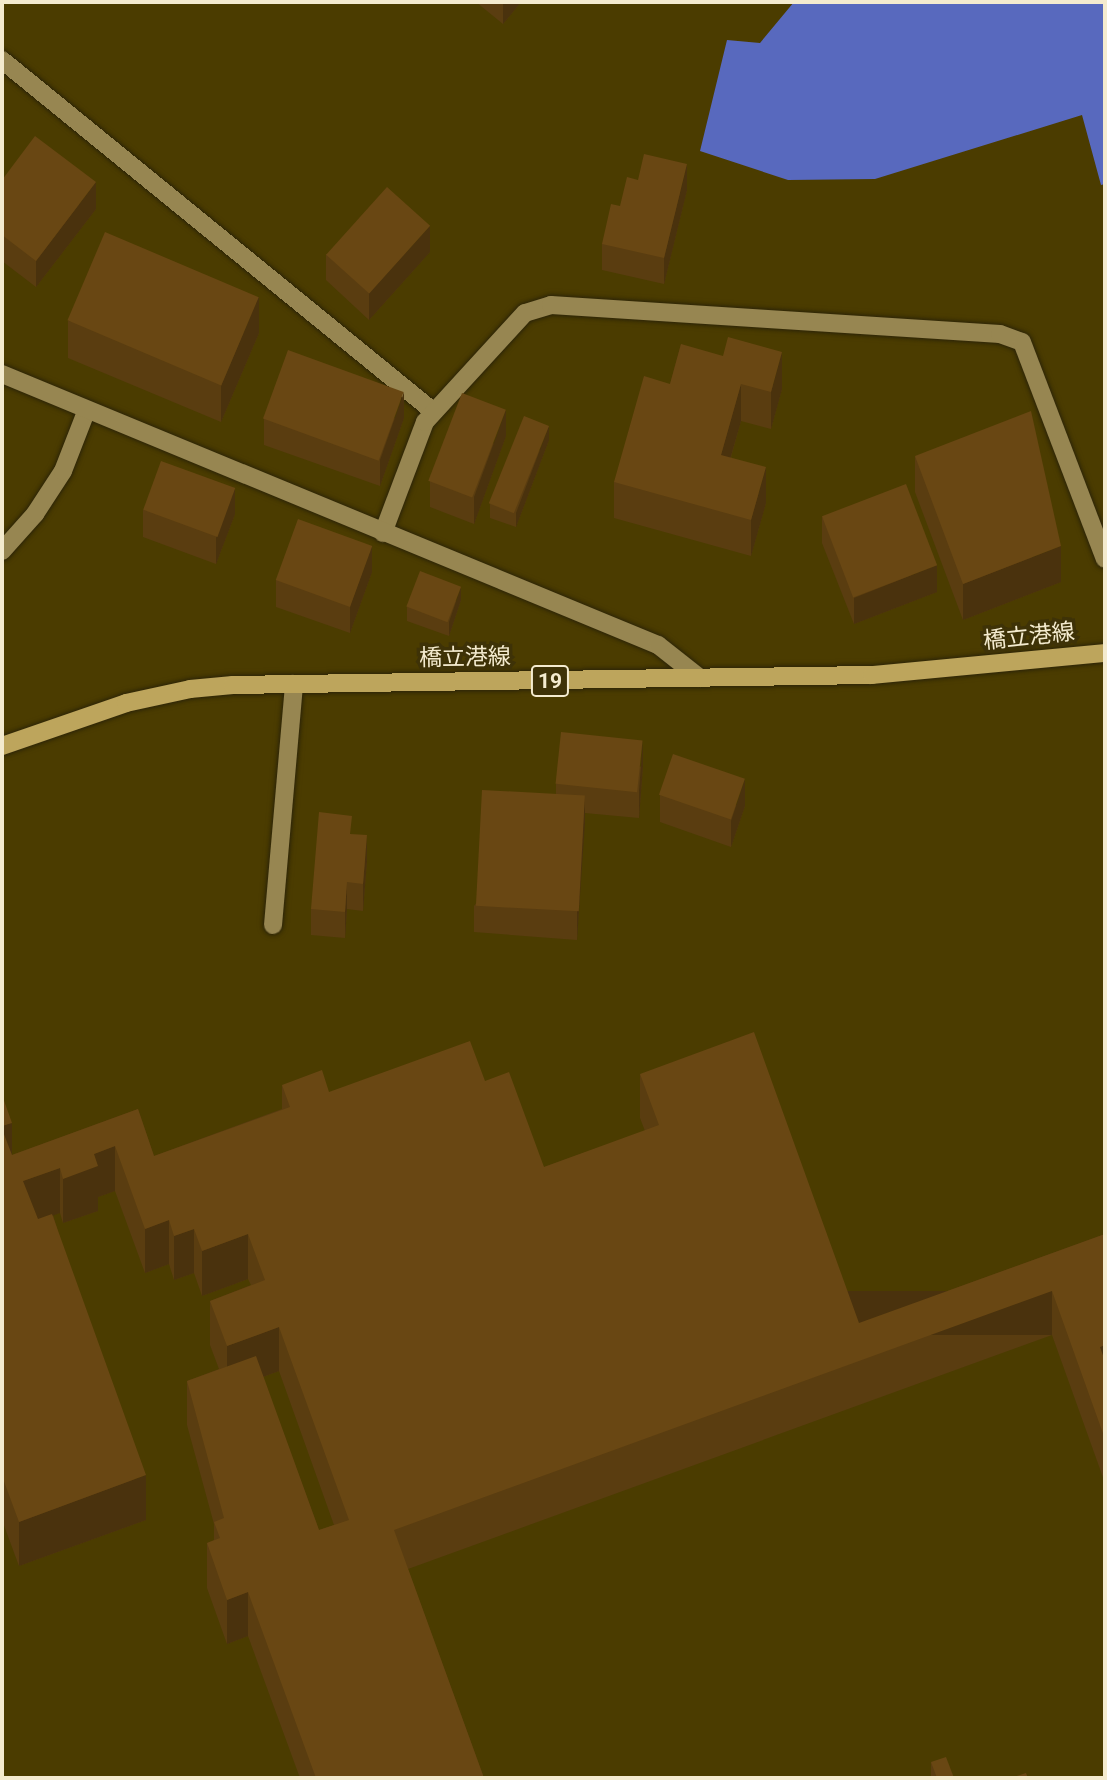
<!DOCTYPE html>
<meta charset="utf-8">
<style>
body{margin:0}
#map{position:relative;width:1107px;height:1780px;overflow:hidden;background:#4b3c00;font-family:Roboto,"Noto Sans JP",sans-serif}
div>[style]{position:absolute}
.forest>*{inset:0;background:#5869be}
.roads{filter:drop-shadow(0 0 2px #2c2407) drop-shadow(0 0 2px #2c2407)}
.service>*{height:18px;margin:-9px;padding:0 9px;transform-origin:9px;border-radius:9px;background:#978651}
.minor>*{height:18px;margin:-9px;padding:0 9px;transform-origin:9px;border-radius:9px;background:#978651}
.tertiary>*{height:18px;margin:-9px;padding:0 9px;transform-origin:9px;border-radius:9px;background:#978651}
.primary>*{height:18px;margin:-9px;padding:0 9px;transform-origin:9px;border-radius:9px;background:#bda55c}
.wall>*{inset:0;background:#5a3d10}
.shaded-wall>*{inset:0;background:#4a320d;transform-origin:0 0}
.building>*{inset:0;background:#694713;transform-origin:0 0}
span{translate:-50% -50%;white-space:nowrap;text-align:center;line-height:1.15;-webkit-text-stroke:7px #3e3207;paint-order:stroke}
.shield-label span{padding:2px 5px;background:#3e3207;border:2px solid;border-radius:5px;-webkit-text-stroke-width:0}
.shield-label{font-size:21px;color:#f4ebcf;font-weight:700}
.street-label{font-size:23px;color:#f4ebcf}
.frame{position:absolute;inset:0;border:4px solid #f4ebcf;pointer-events:none}
</style>
<div id="map">
<div class="forest">
<div style="clip-path:polygon(794px 2px,1105px 2px,1105px 184px,1101px 185px,1082px 115px,875px 179px,788px 180px,700px 151px,727px 40px,760px 43px)"></div>
</div>
<div class="roads">
<div class="service">
<div style="left:273px;top:925px;width:242px;rotate:-85deg"></div>
</div>
<div class="minor">
<div style="left:2px;top:60px;width:557px;rotate:39.17deg"></div>
<div style="left:383px;top:533px;width:119px;rotate:-69.3deg"></div>
<div style="left:425px;top:422px;width:148px;rotate:-47.5deg"></div>
<div style="left:525px;top:313px;width:27px;rotate:-17deg"></div>
<div style="left:551px;top:305px;width:450px;rotate:3.7deg"></div>
<div style="left:1000px;top:334px;width:23px;rotate:20deg"></div>
<div style="left:1022px;top:342px;width:232px;rotate:69.1deg"></div>
<div style="left:2px;top:551px;width:50px;rotate:-48.3deg"></div>
<div style="left:35px;top:514px;width:51px;rotate:-56.9deg"></div>
<div style="left:63px;top:471px;width:63px;rotate:-68.7deg"></div>
</div>
<div class="tertiary">
<div style="left:2px;top:374px;width:710px;rotate:22.45deg"></div>
<div style="left:658px;top:645px;width:53px;rotate:38.2deg"></div>
</div>
<div class="primary">
<div style="left:2px;top:746px;width:131px;rotate:-19.1deg"></div>
<div style="left:126px;top:703px;width:66px;rotate:-12.3deg"></div>
<div style="left:190px;top:689px;width:43px;rotate:-5.3deg"></div>
<div style="left:233px;top:685px;width:639px;rotate:-0.9deg"></div>
<div style="left:872px;top:675px;width:234px;rotate:-5.4deg"></div>
</div>
</div>
<div class="wall">
<div style="clip-path:polygon(476px 2px,521px 2px,503px 24px)"></div>
<div style="clip-path:polygon(2px 180px,96px 209px,36px 287px,2px 261px)"></div>
<div style="clip-path:polygon(687px 190px,664px 284px,602px 270px,602px 244px,620px 206px)"></div>
<div style="clip-path:polygon(430px 252px,369px 320px,326px 280px,326px 254px)"></div>
<div style="clip-path:polygon(68px 321px,259px 333px,221px 422px,68px 358px)"></div>
<div style="clip-path:polygon(681px 344px,782px 389px,771px 429px,741px 421px,731px 457px,766px 503px,751px 556px,614px 518px,614px 482px,670px 384px)"></div>
<div style="clip-path:polygon(404px 418px,380px 486px,264px 445px,264px 419px)"></div>
<div style="clip-path:polygon(506px 436px,474px 524px,430px 507px,430px 481px)"></div>
<div style="clip-path:polygon(549px 440px,516px 527px,490px 518px,490px 504px)"></div>
<div style="clip-path:polygon(915px 456px,1061px 582px,963px 620px,915px 492px)"></div>
<div style="clip-path:polygon(143px 510px,235px 514px,216px 564px,143px 537px)"></div>
<div style="clip-path:polygon(822px 517px,937px 592px,854px 624px,822px 543px)"></div>
<div style="clip-path:polygon(372px 572px,350px 633px,276px 607px,276px 580px)"></div>
<div style="clip-path:polygon(461px 600px,449px 636px,407px 621px,407px 607px)"></div>
<div style="clip-path:polygon(643px 766px,639px 818px,585px 813px,577px 940px,474px 932px,474px 906px,556px 795px,556px 784px)"></div>
<div style="clip-path:polygon(660px 795px,745px 806px,731px 847px,660px 822px)"></div>
<div style="clip-path:polygon(352px 834px,367px 861px,363px 911px,347px 909px,345px 938px,311px 935px,311px 909px)"></div>
<div style="clip-path:polygon(evenodd,640px 1074px,859px 1323px,1105px 1234px,1105px 1483px,1052px 1335px,408px 1569px,484px 1778px,300px 1778px,248px 1636px,227px 1644px,207px 1588px,207px 1543px,214px 1540px,214px 1524px,187px 1425px,187px 1381px,219px 1369px,210px 1345px,210px 1301px,251px 1285px,248px 1279px,202px 1296px,194px 1273px,174px 1280px,169px 1264px,145px 1273px,115px 1191px,98px 1197px,98px 1211px,63px 1223px,60px 1213px,53px 1215px,146px 1520px,19px 1566px,2px 1520px,2px 1095px,12px 1155px,138px 1109px,154px 1156px,282px 1109px,282px 1085px,329px 1092px,485px 1081px,544px 1167px,645px 1131px,640px 1118px,640px 1074px,279px 1371px,334px 1525px,319px 1530px,263px 1377px,279px 1371px)"></div>
<div style="clip-path:polygon(931px 1762px,954px 1778px,931px 1778px)"></div>
</div>
<div class="shaded-wall">
<div style="clip-path:polygon(503px 2px,521px 2px,503px 24px)"></div>
<div style="clip-path:polygon(687px 164px,687px 190px,664px 284px,664px 258px)"></div>
<div style="clip-path:polygon(96px 182px,96px 209px,36px 287px,36px 261px)"></div>
<div style="clip-path:polygon(430px 226px,430px 252px,369px 320px,369px 293px)"></div>
<div style="clip-path:polygon(259px 296px,259px 333px,221px 422px,221px 386px)"></div>
<div style="clip-path:polygon(782px 352px,782px 389px,771px 429px,771px 392px)"></div>
<div style="clip-path:polygon(741px 384px,741px 421px,721px 491px,721px 455px)"></div>
<div style="clip-path:polygon(404px 392px,404px 418px,380px 486px,380px 460px)"></div>
<div style="clip-path:polygon(506px 410px,506px 436px,474px 524px,474px 497px)"></div>
<div style="clip-path:polygon(549px 426px,549px 440px,516px 527px,516px 513px)"></div>
<div style="clip-path:polygon(766px 467px,766px 503px,751px 556px,751px 520px)"></div>
<div style="clip-path:polygon(235px 488px,235px 514px,216px 564px,216px 538px)"></div>
<div style="clip-path:polygon(372px 546px,372px 572px,350px 633px,350px 606px)"></div>
<div style="clip-path:polygon(1061px 546px,1061px 582px,963px 620px,963px 584px)"></div>
<div style="clip-path:polygon(937px 565px,937px 592px,854px 624px,854px 598px)"></div>
<div style="clip-path:polygon(461px 587px,461px 600px,449px 636px,449px 622px)"></div>
<div style="clip-path:polygon(643px 740px,643px 766px,639px 818px,639px 791px)"></div>
<div style="clip-path:polygon(745px 779px,745px 806px,731px 847px,731px 821px)"></div>
<div style="clip-path:polygon(585px 796px,585px 823px,577px 940px,577px 913px)"></div>
<div style="clip-path:polygon(367px 835px,367px 861px,363px 911px,363px 884px)"></div>
<div style="clip-path:polygon(347px 882px,347px 909px,345px 938px,345px 912px)"></div>
<div style="clip-path:polygon(12px 1123px,12px 1167px,2px 1171px,2px 1126px)"></div>
<div style="clip-path:polygon(115px 1146px,115px 1191px,98px 1197px,98px 1211px,63px 1223px,63px 1179px,94px 1154px)"></div>
<div style="clip-path:polygon(60px 1168px,60px 1213px,23px 1226px,23px 1181px)"></div>
<div style="clip-path:polygon(169px 1220px,169px 1264px,145px 1273px,145px 1229px)"></div>
<div style="clip-path:polygon(194px 1229px,194px 1273px,174px 1280px,174px 1236px)"></div>
<div style="clip-path:polygon(248px 1234px,248px 1279px,202px 1296px,202px 1251px)"></div>
<div style="left:1052px;top:1291px;width:44px;height:700px;rotate:90deg"></div>
<div style="clip-path:polygon(279px 1327px,279px 1371px,227px 1390px,227px 1346px)"></div>
<div style="clip-path:polygon(1105px 1345px,1105px 1390px,1100px 1347px)"></div>
<div style="clip-path:polygon(146px 1475px,146px 1520px,19px 1566px,19px 1522px)"></div>
<div style="clip-path:polygon(248px 1592px,248px 1636px,227px 1644px,227px 1600px)"></div>
</div>
<div class="building">
<div style="clip-path:polygon(35px 136px,96px 182px,36px 261px,2px 235px,2px 180px)"></div>
<div style="clip-path:polygon(644px 154px,687px 164px,664px 258px,602px 244px,611px 204px,620px 206px,627px 177px,638px 180px)"></div>
<div style="left:387px;top:187px;width:58px;height:91px;rotate:42deg"></div>
<div style="left:105px;top:232px;width:167px;height:96px;rotate:23deg"></div>
<div style="clip-path:polygon(728px 337px,782px 352px,771px 392px,741px 384px,721px 455px,766px 467px,751px 520px,614px 482px,644px 376px,670px 384px,681px 344px,723px 356px)"></div>
<div style="left:288px;top:350px;width:123px;height:73px;rotate:20deg"></div>
<div style="left:462px;top:393px;width:47px;height:94px;rotate:21deg"></div>
<div style="clip-path:polygon(1031px 411px,1061px 546px,963px 584px,915px 456px)"></div>
<div style="left:524px;top:416px;width:27px;height:94px;rotate:22deg"></div>
<div style="left:161px;top:461px;width:79px;height:52px;rotate:20deg"></div>
<div style="left:906px;top:484px;width:87px;height:90px;rotate:69deg"></div>
<div style="left:298px;top:519px;width:79px;height:65px;rotate:20deg"></div>
<div style="left:420px;top:571px;width:44px;height:38px;rotate:21deg"></div>
<div style="left:561px;top:732px;width:82px;height:52px;rotate:6deg"></div>
<div style="left:673px;top:754px;width:76px;height:43px;rotate:19deg"></div>
<div style="left:482px;top:790px;width:103px;height:116px;rotate:3deg"></div>
<div style="clip-path:polygon(319px 812px,352px 816px,350px 834px,367px 835px,363px 884px,347px 882px,345px 912px,311px 909px)"></div>
<div style="clip-path:polygon(754px 1032px,859px 1323px,1105px 1234px,1105px 1345px,1100px 1347px,1105px 1361px,1105px 1439px,1052px 1291px,394px 1530px,484px 1778px,316px 1778px,248px 1592px,227px 1600px,207px 1543px,220px 1538px,214px 1522px,224px 1518px,187px 1381px,256px 1356px,319px 1530px,349px 1520px,279px 1327px,227px 1346px,210px 1301px,265px 1280px,248px 1234px,202px 1251px,194px 1229px,174px 1236px,169px 1220px,145px 1229px,115px 1146px,94px 1154px,98px 1166px,63px 1179px,60px 1168px,23px 1181px,38px 1219px,52px 1214px,146px 1475px,19px 1522px,2px 1476px,2px 1129px,12px 1155px,138px 1109px,154px 1156px,290px 1107px,282px 1085px,322px 1070px,329px 1092px,470px 1041px,485px 1081px,509px 1072px,544px 1167px,659px 1125px,640px 1074px)"></div>
<div style="clip-path:polygon(2px 1095px,12px 1123px,2px 1126px)"></div>
<div style="clip-path:polygon(946px 1757px,954px 1778px,937px 1778px,931px 1762px)"></div>
<div style="clip-path:polygon(1026px 1773px,1028px 1778px,1011px 1778px)"></div>
</div>
<div class="shield-label">
<span style="left:550px;top:681px">19</span>
</div>
<div class="street-label">
<span style="left:1029px;top:637px;rotate:-6deg">橋立港線</span>
<span style="left:465px;top:658px;rotate:-1deg">橋立港線</span>
</div>
<div class="frame"></div>
</div>
